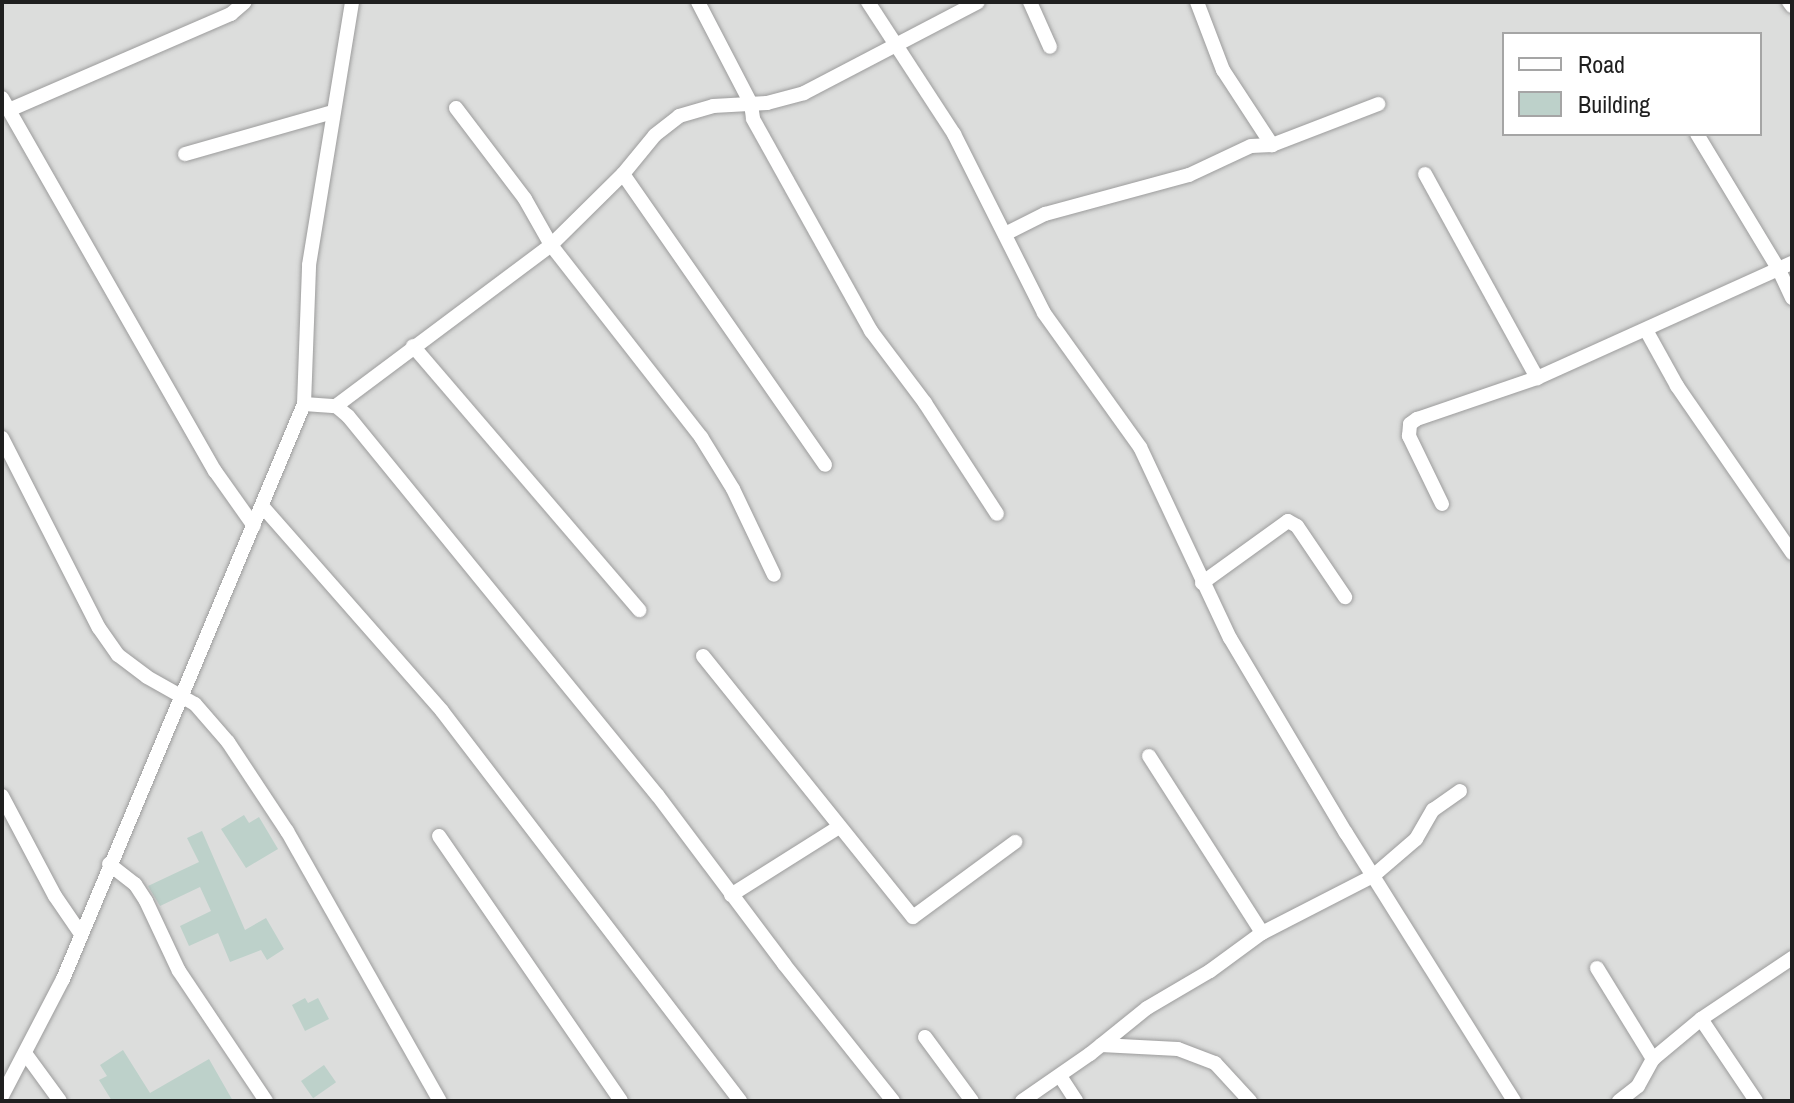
<!DOCTYPE html>
<style>
body{margin:0}
#map{position:relative;width:1794px;height:1103px;overflow:hidden;background:#e4f0ef;font-family:"Archivo Narrow",sans-serif}
div>[style]{position:absolute}
.residential>*{inset:0;background:#dcdddc}
.building>*{inset:0;background:#bdd1ca;transform-origin:0 0}
.roads{filter:drop-shadow(0 0 2px #9c9c9c) drop-shadow(0 0 2px #9c9c9c)}
.street>*{height:14px;margin:-7px;padding:0 7px;transform-origin:7px;border-radius:7px;background:#fff}
span{translate:-50% -50%;white-space:nowrap;text-align:center;line-height:1.15;-webkit-text-stroke:7px #fff;paint-order:stroke}
.frame{position:absolute;inset:0;border:4px solid #1f1f1f;pointer-events:none}
.legend{position:absolute;left:1502px;top:32px;width:260px;height:104px;box-sizing:border-box;background:#fff;border:2px solid #a5a5a5;margin:0;padding:10px 14px;list-style:none;font-size:24px;color:#1f1f1f}
.legend li{display:flex;align-items:center;gap:16px;height:40px}
.legend b{width:40px;border:2px solid #a5a5a5}
</style>
<div id="map">
<div class="residential">
<div style="clip-path:polygon(evenodd,2px 2px,1792px 2px,1792px 1101px,2px 1101px,2px 2px,1504px 34px,1760px 34px,1760px 134px,1504px 134px,1504px 34px)"></div>
</div>
<div class="building">
<div style="clip-path:polygon(244px 815px,249px 823px,259px 817px,278px 849px,246px 868px,221px 829px)"></div>
<div style="clip-path:polygon(202px 831px,245px 930px,266px 918px,284px 949px,267px 960px,261px 950px,230px 962px,218px 933px,189px 946px,180px 926px,211px 911px,200px 887px,160px 906px,148px 886px,199px 862px,187px 838px)"></div>
<div style="clip-path:polygon(305px 998px,308px 1003px,318px 998px,329px 1019px,305px 1031px,292px 1005px)"></div>
<div style="clip-path:polygon(123px 1050px,150px 1093px,209px 1059px,233px 1101px,112px 1101px,99px 1080px,107px 1076px,100px 1065px)"></div>
<div style="left:324px;top:1065px;width:21px;height:28px;rotate:55deg"></div>
</div>
<div class="roads">
<div class="street">
<div style="left:698px;top:2px;width:115px;rotate:62.5deg"></div>
<div style="left:751px;top:104px;width:15px;rotate:82deg"></div>
<div style="left:753px;top:119px;width:243px;rotate:60.9deg"></div>
<div style="left:871px;top:331px;width:90px;rotate:53.1deg"></div>
<div style="left:925px;top:403px;width:132px;rotate:57deg"></div>
<div style="left:868px;top:2px;width:158px;rotate:56.9deg"></div>
<div style="left:954px;top:134px;width:200px;rotate:63.3deg"></div>
<div style="left:1044px;top:313px;width:165px;rotate:54.4deg"></div>
<div style="left:1140px;top:447px;width:211px;rotate:64.8deg"></div>
<div style="left:1230px;top:638px;width:227px;rotate:59.3deg"></div>
<div style="left:1346px;top:833px;width:316px;rotate:57.9deg"></div>
<div style="left:1030px;top:2px;width:49px;rotate:66deg"></div>
<div style="left:1197px;top:2px;width:73px;rotate:69.1deg"></div>
<div style="left:1223px;top:70px;width:90px;rotate:56.8deg"></div>
<div style="left:1789px;top:2px;width:5px;rotate:53deg"></div>
<div style="left:2px;top:98px;width:430px;rotate:60.3deg"></div>
<div style="left:215px;top:471px;width:67px;rotate:54.7deg"></div>
<div style="left:456px;top:108px;width:114px;rotate:52.8deg"></div>
<div style="left:525px;top:199px;width:53px;rotate:60.5deg"></div>
<div style="left:551px;top:245px;width:244px;rotate:52deg"></div>
<div style="left:701px;top:437px;width:61px;rotate:58.4deg"></div>
<div style="left:733px;top:489px;width:95px;rotate:64.5deg"></div>
<div style="left:9px;top:110px;width:242px;rotate:-23.4deg"></div>
<div style="left:231px;top:14px;width:18px;rotate:-41deg"></div>
<div style="left:1697px;top:134px;width:159px;rotate:58.9deg"></div>
<div style="left:1779px;top:270px;width:31px;rotate:65deg"></div>
<div style="left:185px;top:154px;width:153px;rotate:-15.9deg"></div>
<div style="left:623px;top:174px;width:354px;rotate:55.2deg"></div>
<div style="left:1425px;top:174px;width:233px;rotate:61.2deg"></div>
<div style="left:1005px;top:234px;width:45px;rotate:-26.6deg"></div>
<div style="left:1045px;top:214px;width:149px;rotate:-15.2deg"></div>
<div style="left:1189px;top:175px;width:68px;rotate:-25.1deg"></div>
<div style="left:1251px;top:146px;width:21px;rotate:-3deg"></div>
<div style="left:1272px;top:145px;width:114px;rotate:-21.1deg"></div>
<div style="left:1646px;top:330px;width:64px;rotate:61deg"></div>
<div style="left:1677px;top:386px;width:203px;rotate:55.4deg"></div>
<div style="left:413px;top:346px;width:348px;rotate:49.4deg"></div>
<div style="left:304px;top:404px;width:32px;rotate:4deg"></div>
<div style="left:336px;top:406px;width:16px;rotate:40deg"></div>
<div style="left:348px;top:416px;width:490px;rotate:50.8deg"></div>
<div style="left:658px;top:796px;width:210px;rotate:53.1deg"></div>
<div style="left:784px;top:964px;width:175px;rotate:51.5deg"></div>
<div style="left:336px;top:406px;width:269px;rotate:-36.8deg"></div>
<div style="left:551px;top:245px;width:101px;rotate:-44.6deg"></div>
<div style="left:623px;top:174px;width:50px;rotate:-50.6deg"></div>
<div style="left:655px;top:135px;width:31px;rotate:-38deg"></div>
<div style="left:679px;top:116px;width:35px;rotate:-16deg"></div>
<div style="left:713px;top:106px;width:54px;rotate:-3.2deg"></div>
<div style="left:767px;top:103px;width:38px;rotate:-15deg"></div>
<div style="left:804px;top:93px;width:196px;rotate:-27.6deg"></div>
<div style="left:2px;top:438px;width:213px;rotate:63deg"></div>
<div style="left:99px;top:628px;width:33px;rotate:55deg"></div>
<div style="left:118px;top:655px;width:36px;rotate:37deg"></div>
<div style="left:147px;top:677px;width:55px;rotate:29.4deg"></div>
<div style="left:195px;top:704px;width:50px;rotate:49deg"></div>
<div style="left:228px;top:742px;width:107px;rotate:56.5deg"></div>
<div style="left:287px;top:831px;width:310px;rotate:60.5deg"></div>
<div style="left:1442px;top:504px;width:76px;rotate:-115.9deg"></div>
<div style="left:1409px;top:436px;width:12px;rotate:-85deg"></div>
<div style="left:1410px;top:424px;width:9px;rotate:-36deg"></div>
<div style="left:1417px;top:419px;width:127px;rotate:-18.9deg"></div>
<div style="left:1537px;top:378px;width:280px;rotate:-24.3deg"></div>
<div style="left:263px;top:507px;width:271px;rotate:48.7deg"></div>
<div style="left:442px;top:711px;width:491px;rotate:52.6deg"></div>
<div style="left:1202px;top:583px;width:106px;rotate:-35.8deg"></div>
<div style="left:1288px;top:521px;width:10px;rotate:29deg"></div>
<div style="left:1297px;top:526px;width:86px;rotate:55.9deg"></div>
<div style="left:703px;top:656px;width:335px;rotate:51.2deg"></div>
<div style="left:913px;top:917px;width:127px;rotate:-36.3deg"></div>
<div style="left:1149px;top:756px;width:210px;rotate:57.4deg"></div>
<div style="left:2px;top:796px;width:113px;rotate:62.1deg"></div>
<div style="left:55px;top:896px;width:46px;rotate:55.6deg"></div>
<div style="left:439px;top:836px;width:321px;rotate:55.5deg"></div>
<div style="left:109px;top:864px;width:33px;rotate:38deg"></div>
<div style="left:135px;top:884px;width:20px;rotate:57deg"></div>
<div style="left:146px;top:901px;width:77px;rotate:64.8deg"></div>
<div style="left:179px;top:971px;width:156px;rotate:56.2deg"></div>
<div style="left:731px;top:895px;width:128px;rotate:-32.2deg"></div>
<div style="left:1597px;top:968px;width:107px;rotate:58.4deg"></div>
<div style="left:1701px;top:1019px;width:99px;rotate:56.1deg"></div>
<div style="left:925px;top:1037px;width:79px;rotate:53.7deg"></div>
<div style="left:1101px;top:1045px;width:77px;rotate:3deg"></div>
<div style="left:1178px;top:1049px;width:40px;rotate:21deg"></div>
<div style="left:1215px;top:1063px;width:52px;rotate:47.4deg"></div>
<div style="left:25px;top:1053px;width:59px;rotate:53.9deg"></div>
<div style="left:1060px;top:1076px;width:30px;rotate:57deg"></div>
<div style="left:2px;top:1096px;width:132px;rotate:-62.5deg"></div>
<div style="left:63px;top:979px;width:623px;rotate:-67.26deg"></div>
<div style="left:304px;top:404px;width:139px;rotate:-87.9deg"></div>
<div style="left:309px;top:265px;width:266px;rotate:-80.7deg"></div>
<div style="left:1022px;top:1101px;width:83px;rotate:-34.7deg"></div>
<div style="left:1090px;top:1054px;width:73px;rotate:-38.9deg"></div>
<div style="left:1147px;top:1008px;width:73px;rotate:-30.4deg"></div>
<div style="left:1210px;top:971px;width:64px;rotate:-36.2deg"></div>
<div style="left:1262px;top:933px;width:125px;rotate:-27.2deg"></div>
<div style="left:1373px;top:876px;width:57px;rotate:-40.7deg"></div>
<div style="left:1416px;top:839px;width:34px;rotate:-60deg"></div>
<div style="left:1433px;top:810px;width:33px;rotate:-35deg"></div>
<div style="left:1619px;top:1101px;width:24px;rotate:-38deg"></div>
<div style="left:1638px;top:1086px;width:31px;rotate:-61deg"></div>
<div style="left:1653px;top:1059px;width:62px;rotate:-39.8deg"></div>
<div style="left:1701px;top:1019px;width:110px;rotate:-33.8deg"></div>
</div>
</div>
<div class="frame"></div>
<ul class="legend">
<li><b style="height:10px;background:#fff"></b>Road</li>
<li><b style="height:22px;background:#bdd1ca"></b>Building</li>
</ul>
</div>
